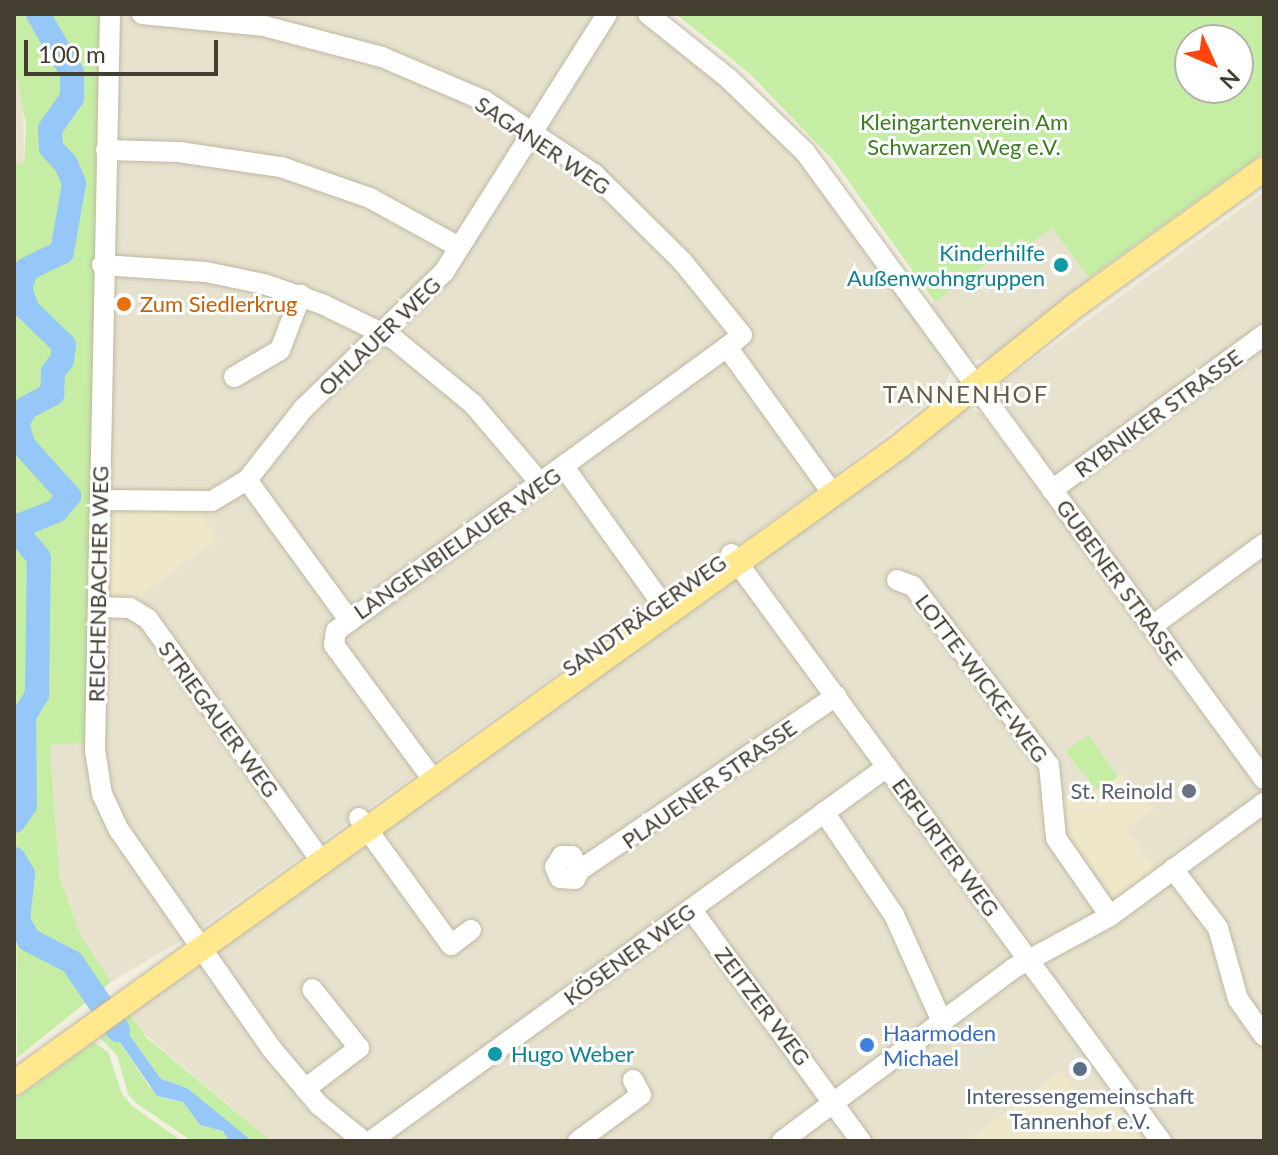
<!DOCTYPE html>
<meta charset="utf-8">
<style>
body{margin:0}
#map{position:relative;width:1278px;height:1155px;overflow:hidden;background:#f3efe1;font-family:Lato,sans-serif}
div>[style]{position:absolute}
.residential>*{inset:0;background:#e7e2ce}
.education>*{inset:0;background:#eee7c9}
.green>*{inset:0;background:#c6eda4}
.water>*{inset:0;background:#95c7f8}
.river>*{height:24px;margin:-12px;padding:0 12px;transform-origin:12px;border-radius:12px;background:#95c7f8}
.roads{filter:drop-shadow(0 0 2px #beb8a3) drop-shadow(0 0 2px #beb8a3)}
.minor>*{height:20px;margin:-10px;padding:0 10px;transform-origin:10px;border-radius:10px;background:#fff}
.major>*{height:24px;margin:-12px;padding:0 12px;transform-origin:12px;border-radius:12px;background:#ffe88e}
.dots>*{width:22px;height:22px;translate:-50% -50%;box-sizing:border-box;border:4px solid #fff;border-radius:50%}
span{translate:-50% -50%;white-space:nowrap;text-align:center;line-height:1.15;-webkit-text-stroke:6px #fff;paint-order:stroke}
.park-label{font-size:22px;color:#3a7c1f}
.street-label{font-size:22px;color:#443e31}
.culture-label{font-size:22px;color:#0d838f}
.right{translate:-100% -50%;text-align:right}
.left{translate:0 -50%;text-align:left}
.food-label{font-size:22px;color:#c56008}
.worship-label{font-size:22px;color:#5b616d}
.shop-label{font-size:22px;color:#366cbe}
.service-label{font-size:22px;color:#4e5e75}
.neighbourhood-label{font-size:24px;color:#685e47;letter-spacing:2px}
.frame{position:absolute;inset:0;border:16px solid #443e31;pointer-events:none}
.north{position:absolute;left:1174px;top:24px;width:80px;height:80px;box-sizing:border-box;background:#fff;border:2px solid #b4b2ad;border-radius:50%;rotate:134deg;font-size:22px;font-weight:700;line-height:32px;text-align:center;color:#443e31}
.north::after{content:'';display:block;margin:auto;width:28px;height:36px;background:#ff440c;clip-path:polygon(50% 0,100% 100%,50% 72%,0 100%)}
.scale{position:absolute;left:24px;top:40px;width:194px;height:36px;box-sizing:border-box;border:4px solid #443e31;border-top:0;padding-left:10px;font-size:24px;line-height:28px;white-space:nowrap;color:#443e31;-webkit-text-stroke:6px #fff;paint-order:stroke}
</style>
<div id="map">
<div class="residential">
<div style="clip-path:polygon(111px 14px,641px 14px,801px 154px,918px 309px,951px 370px,942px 391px,820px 486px,189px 936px,111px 982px,80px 934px,59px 875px,50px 745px,88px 743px)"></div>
<div style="clip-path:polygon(14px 65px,23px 95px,24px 166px,14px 162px)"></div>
<div style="clip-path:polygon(1264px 192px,1264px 770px,993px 389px)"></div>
<div style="clip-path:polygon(1052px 228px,1089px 278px,1085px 294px,988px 360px,968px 359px,930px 305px,1023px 238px,1028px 245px)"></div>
<div style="clip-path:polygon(971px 409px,981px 413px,1264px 785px,1264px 1141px,271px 1141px,141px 1031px,132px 1014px,198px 954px,957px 411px)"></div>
</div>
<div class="education">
<div style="clip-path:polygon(112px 505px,195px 506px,217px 540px,144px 592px,140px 604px,110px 599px,105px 524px)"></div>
<div style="clip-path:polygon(1122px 774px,1154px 809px,1126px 828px,1157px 871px,1117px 901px,1062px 828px,1067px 821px,1058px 806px,1072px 793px,1098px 790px)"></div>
<div style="clip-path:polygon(1062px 1071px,1092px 1112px,1119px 1093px,1153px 1141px,966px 1141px)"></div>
</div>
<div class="green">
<div style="clip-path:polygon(14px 14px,104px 14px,88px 743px,50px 745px,59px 875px,80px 934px,111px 982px,17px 1058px,14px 162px,24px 165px,26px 124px,14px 65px)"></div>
<div style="clip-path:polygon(evenodd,676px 14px,1264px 14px,1264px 152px,1089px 278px,1052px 228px,1028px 245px,1022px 238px,935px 302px,834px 161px,749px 73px,676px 14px,1190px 40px,1238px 40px,1238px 88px,1190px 88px,1190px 40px)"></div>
<div style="clip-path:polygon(1089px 735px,1118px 777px,1097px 790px,1065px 751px)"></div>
<div style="clip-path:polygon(130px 1014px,146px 1037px,271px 1141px,245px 1138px,187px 1088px,161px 1079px,120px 1022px)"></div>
<div style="clip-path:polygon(111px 1029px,150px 1088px,163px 1098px,183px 1102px,200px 1125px,223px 1131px,229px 1141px,192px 1141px,136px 1103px,128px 1094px,117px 1055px,99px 1037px)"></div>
<div style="clip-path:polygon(94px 1042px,108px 1052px,122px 1094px,132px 1106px,182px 1141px,14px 1141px,14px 1100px)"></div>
</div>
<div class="water">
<div style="clip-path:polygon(120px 1022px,161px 1079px,187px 1088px,252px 1141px,229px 1141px,223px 1131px,200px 1125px,183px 1102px,157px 1096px,111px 1029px)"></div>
</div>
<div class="river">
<div style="left:14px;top:821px;width:19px;rotate:-55deg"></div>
<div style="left:25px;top:805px;width:89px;rotate:-90.6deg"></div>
<div style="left:24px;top:716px;width:26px;rotate:-59deg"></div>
<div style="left:37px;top:694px;width:136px;rotate:-89.2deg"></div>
<div style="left:39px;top:558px;width:33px;rotate:-129deg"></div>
<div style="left:18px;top:532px;width:8px;rotate:-67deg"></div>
<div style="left:21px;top:525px;width:38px;rotate:-22deg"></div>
<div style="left:56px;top:511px;width:20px;rotate:-49deg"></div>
<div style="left:69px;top:496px;width:67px;rotate:-132deg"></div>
<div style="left:24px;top:446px;width:23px;rotate:-108deg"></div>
<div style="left:17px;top:424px;width:18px;rotate:-61deg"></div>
<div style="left:26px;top:408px;width:30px;rotate:-28deg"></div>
<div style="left:52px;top:394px;width:22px;rotate:-87deg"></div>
<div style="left:53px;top:372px;width:15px;rotate:-53deg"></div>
<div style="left:62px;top:360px;width:15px;rotate:-82deg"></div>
<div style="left:64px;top:345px;width:52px;rotate:-135.8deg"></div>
<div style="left:27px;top:309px;width:22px;rotate:-108deg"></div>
<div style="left:20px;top:288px;width:20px;rotate:-70deg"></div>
<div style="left:27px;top:269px;width:39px;rotate:-26deg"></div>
<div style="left:62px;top:252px;width:70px;rotate:-80.1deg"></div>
<div style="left:74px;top:183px;width:21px;rotate:-113deg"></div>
<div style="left:66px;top:164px;width:22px;rotate:-133deg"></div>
<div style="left:51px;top:148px;width:19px;rotate:-93deg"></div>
<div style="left:50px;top:129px;width:38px;rotate:-55deg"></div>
<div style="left:72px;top:98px;width:25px;rotate:-90deg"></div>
<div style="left:72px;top:73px;width:68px;rotate:-120deg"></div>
<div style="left:14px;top:859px;width:17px;rotate:59deg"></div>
<div style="left:23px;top:874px;width:47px;rotate:96.1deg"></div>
<div style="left:18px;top:921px;width:22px;rotate:60deg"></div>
<div style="left:29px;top:940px;width:48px;rotate:27.1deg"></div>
<div style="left:72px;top:962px;width:82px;rotate:55.9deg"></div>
</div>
<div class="roads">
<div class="minor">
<div style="left:110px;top:14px;width:736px;rotate:91.17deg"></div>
<div style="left:95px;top:750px;width:45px;rotate:81deg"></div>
<div style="left:102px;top:794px;width:40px;rotate:65deg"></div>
<div style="left:119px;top:830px;width:266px;rotate:55.1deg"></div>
<div style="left:271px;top:1048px;width:75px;rotate:49.9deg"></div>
<div style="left:319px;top:1105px;width:57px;rotate:39.3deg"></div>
<div style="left:142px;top:14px;width:123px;rotate:5.6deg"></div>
<div style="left:264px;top:26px;width:122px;rotate:14.7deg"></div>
<div style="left:382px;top:57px;width:112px;rotate:23.1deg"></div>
<div style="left:485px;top:101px;width:131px;rotate:33.8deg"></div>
<div style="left:594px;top:174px;width:124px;rotate:44.7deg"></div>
<div style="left:682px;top:261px;width:95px;rotate:51deg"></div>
<div style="left:742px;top:335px;width:19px;rotate:141deg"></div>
<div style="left:727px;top:347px;width:181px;rotate:54.2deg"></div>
<div style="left:648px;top:14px;width:104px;rotate:38.7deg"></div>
<div style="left:729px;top:79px;width:105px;rotate:43.8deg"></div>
<div style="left:805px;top:152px;width:777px;rotate:53.79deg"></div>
<div style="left:106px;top:150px;width:73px;rotate:1.6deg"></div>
<div style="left:179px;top:152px;width:103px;rotate:8.4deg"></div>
<div style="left:281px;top:167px;width:94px;rotate:19.2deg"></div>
<div style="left:370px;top:198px;width:102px;rotate:28.8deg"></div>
<div style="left:102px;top:265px;width:104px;rotate:3.9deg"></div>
<div style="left:206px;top:272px;width:59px;rotate:11.7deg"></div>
<div style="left:264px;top:284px;width:61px;rotate:19deg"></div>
<div style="left:322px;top:304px;width:80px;rotate:25.9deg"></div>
<div style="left:394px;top:339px;width:102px;rotate:39.4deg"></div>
<div style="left:473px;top:404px;width:105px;rotate:49.6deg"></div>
<div style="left:234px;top:377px;width:53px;rotate:-30.4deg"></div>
<div style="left:280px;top:350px;width:59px;rotate:-69.1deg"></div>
<div style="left:564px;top:467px;width:180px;rotate:54.3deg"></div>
<div style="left:247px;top:480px;width:173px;rotate:53.9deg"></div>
<div style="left:1052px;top:490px;width:263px;rotate:-36.2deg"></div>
<div style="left:101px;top:500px;width:111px;rotate:0.5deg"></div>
<div style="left:212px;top:501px;width:41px;rotate:-31deg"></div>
<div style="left:247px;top:480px;width:90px;rotate:-51.7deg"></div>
<div style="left:303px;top:409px;width:197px;rotate:-44.2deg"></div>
<div style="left:444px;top:272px;width:305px;rotate:-57.7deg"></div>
<div style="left:731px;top:554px;width:728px;rotate:53.78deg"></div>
<div style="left:897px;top:580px;width:17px;rotate:21deg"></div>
<div style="left:913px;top:586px;width:225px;rotate:52.8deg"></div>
<div style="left:1049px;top:765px;width:73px;rotate:84.5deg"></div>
<div style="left:1056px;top:838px;width:95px;rotate:55.3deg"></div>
<div style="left:99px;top:607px;width:31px;rotate:2deg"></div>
<div style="left:130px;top:608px;width:21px;rotate:31deg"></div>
<div style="left:148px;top:619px;width:299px;rotate:54.4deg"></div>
<div style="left:1152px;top:626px;width:139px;rotate:-36.2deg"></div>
<div style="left:434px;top:781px;width:169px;rotate:-126.3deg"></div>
<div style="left:334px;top:645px;width:14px;rotate:-82deg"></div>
<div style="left:336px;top:631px;width:483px;rotate:-36deg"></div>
<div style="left:824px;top:812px;width:125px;rotate:55.8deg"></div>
<div style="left:894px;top:915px;width:117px;rotate:65.8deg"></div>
<div style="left:359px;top:818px;width:157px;rotate:54.1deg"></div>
<div style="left:451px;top:945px;width:25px;rotate:-37deg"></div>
<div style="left:1173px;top:869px;width:74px;rotate:52.7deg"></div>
<div style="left:1218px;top:928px;width:74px;rotate:74.3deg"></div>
<div style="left:1238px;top:999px;width:45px;rotate:54.9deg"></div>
<div style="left:580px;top:870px;width:16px;rotate:-120deg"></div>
<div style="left:572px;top:856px;width:10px;rotate:180deg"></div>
<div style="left:562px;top:856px;width:13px;rotate:122deg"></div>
<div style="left:555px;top:867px;width:12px;rotate:66deg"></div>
<div style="left:560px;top:878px;width:15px;rotate:4deg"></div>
<div style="left:575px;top:879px;width:10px;rotate:-61deg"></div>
<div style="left:580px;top:870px;width:310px;rotate:-34.2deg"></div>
<div style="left:691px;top:909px;width:288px;rotate:53.8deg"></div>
<div style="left:305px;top:1089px;width:68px;rotate:-37.2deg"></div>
<div style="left:359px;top:1048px;width:75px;rotate:-128.5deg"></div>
<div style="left:371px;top:1141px;width:637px;rotate:-35.93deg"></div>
<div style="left:578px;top:1141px;width:78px;rotate:-36.1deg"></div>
<div style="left:641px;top:1095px;width:17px;rotate:-118deg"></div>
<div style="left:782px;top:1141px;width:289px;rotate:-36.7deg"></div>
<div style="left:1014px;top:968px;width:109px;rotate:-28.4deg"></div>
<div style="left:1110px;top:916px;width:191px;rotate:-36.3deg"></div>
</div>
<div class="major">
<div style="left:14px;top:1083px;width:1091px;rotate:-35.71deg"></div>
<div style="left:900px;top:446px;width:226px;rotate:-38.7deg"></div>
<div style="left:1076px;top:305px;width:232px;rotate:-35.9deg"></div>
</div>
</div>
<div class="dots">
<div style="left:1061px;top:265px;background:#0f9aa8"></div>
<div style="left:124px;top:304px;background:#e8710a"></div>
<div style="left:1189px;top:791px;background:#6b7280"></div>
<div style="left:867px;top:1045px;background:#3f7fe0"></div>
<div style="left:495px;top:1054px;background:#0f9aa8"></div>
<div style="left:1080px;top:1069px;background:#5c6f8a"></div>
</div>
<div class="park-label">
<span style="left:964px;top:134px">Kleingartenverein Am<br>Schwarzen Weg e.V.</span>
</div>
<div class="street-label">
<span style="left:543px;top:145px;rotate:34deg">SAGANER WEG</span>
<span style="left:379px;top:336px;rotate:-44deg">OHLAUER WEG</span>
<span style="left:1158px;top:413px;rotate:-36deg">RYBNIKER STRASSE</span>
<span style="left:457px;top:543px;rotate:-35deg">LANGENBIELAUER WEG</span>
<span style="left:1120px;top:582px;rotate:54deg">GUBENER STRASSE</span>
<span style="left:98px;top:584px;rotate:-89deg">REICHENBACHER WEG</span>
<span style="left:644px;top:615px;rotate:-35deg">SANDTRÄGERWEG</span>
<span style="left:982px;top:678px;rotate:53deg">LOTTE-WICKE-WEG</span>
<span style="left:219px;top:719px;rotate:54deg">STRIEGAUER WEG</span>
<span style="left:709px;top:784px;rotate:-35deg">PLAUENER STRASSE</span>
<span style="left:946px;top:847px;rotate:54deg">ERFURTER WEG</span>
<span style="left:629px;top:954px;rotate:-36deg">KÖSENER WEG</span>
<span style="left:763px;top:1006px;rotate:53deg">ZEITZER WEG</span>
</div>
<div class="culture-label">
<span class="right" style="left:1045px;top:265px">Kinderhilfe<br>Außenwohngruppen</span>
<span class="left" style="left:511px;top:1054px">Hugo Weber</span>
</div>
<div class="food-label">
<span class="left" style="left:140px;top:304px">Zum Siedlerkrug</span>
</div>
<div class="worship-label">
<span class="right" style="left:1173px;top:791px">St. Reinold</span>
</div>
<div class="shop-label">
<span class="left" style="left:883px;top:1045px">Haarmoden<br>Michael</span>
</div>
<div class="service-label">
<span style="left:1080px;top:1108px">Interessengemeinschaft<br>Tannenhof e.V.</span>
</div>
<div class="neighbourhood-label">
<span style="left:966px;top:394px">TANNENHOF</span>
</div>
<div class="frame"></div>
<div class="north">N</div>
<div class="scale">100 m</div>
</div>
